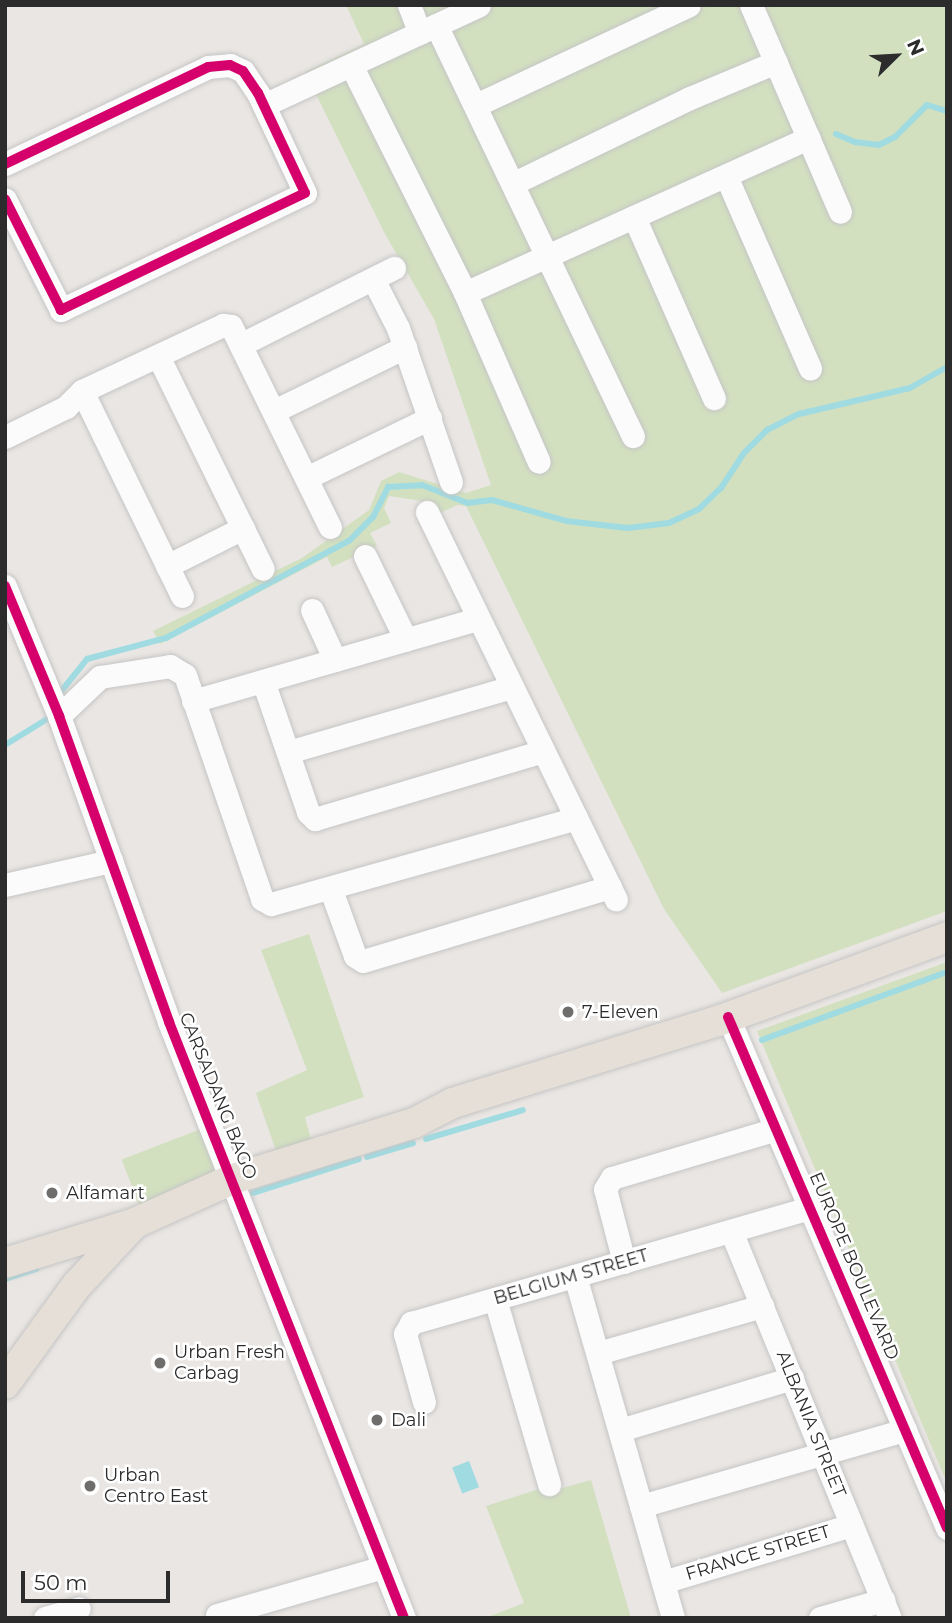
<!DOCTYPE html>
<style>
body{margin:0}
#map{position:relative;width:952px;height:1623px;overflow:hidden;background:#e9e6e3;font-family:Montserrat,sans-serif}
div>[style]{position:absolute}
.green>*{inset:0;background:#d2e0c0;transform-origin:0 0}
.water>*{inset:0;background:#a0dbe1;transform-origin:0 0}
.stream>*{height:6px;margin:-3px;padding:0 3px;transform-origin:3px;border-radius:3px;background:#a0dbe1}
.roads{filter:drop-shadow(0 0 2px #c5c5c5) drop-shadow(0 0 2px #c5c5c5)}
.minor>*{height:23px;margin:-11.5px;padding:0 11.5px;transform-origin:11.5px;border-radius:11.5px;background:#fcfbfb}
.major>*{height:30px;margin:-15px;padding:0 15px;transform-origin:15px;border-radius:15px;background:#e5dfd7}
.cycleway>*{height:10px;margin:-5px;padding:0 5px;transform-origin:5px;border-radius:5px;background:#d6006c}
.dots>*{width:19px;height:19px;translate:-50% -50%;box-sizing:border-box;border:4px solid #fff;border-radius:50%}
span{translate:-50% -50%;white-space:nowrap;text-align:center;line-height:1.15;-webkit-text-stroke:5px #fff;paint-order:stroke}
.poi-label{font-size:18px;color:#2c2c2c}
.left{translate:0 -50%;text-align:left}
.street-label{font-size:18px;color:#2c2c2c}
.frame{position:absolute;inset:0;border:7px solid #2c2c2c;pointer-events:none}
.north{position:absolute;left:861px;top:21px;width:70px;height:70px;-webkit-text-stroke:5px #fff;paint-order:stroke;rotate:66deg;font-size:19px;font-weight:700;line-height:28px;text-align:center;color:#2c2c2c}
.north::after{content:'';display:block;margin:auto;width:24px;height:32px;background:#2c2c2c;clip-path:polygon(50% 0,100% 100%,50% 72%,0 100%)}
.scale{position:absolute;left:21px;top:1571px;width:149px;height:32px;box-sizing:border-box;border:4px solid #2c2c2c;border-top:0;padding-left:9px;font-size:21px;line-height:24px;white-space:nowrap;color:#2c2c2c;-webkit-text-stroke:5px #fff;paint-order:stroke}
</style>
<div id="map">
<div class="green">
<div style="clip-path:polygon(346px 5px,947px 5px,947px 911px,722px 993px,664px 909px,466px 506px,457px 505px,438px 514px,428px 502px,389px 496px,384px 508px,391px 523px,370px 533px,377px 546px,332px 567px,327px 557px,160px 644px,153px 631px,302px 558px,369px 510px,381px 481px,399px 472px,466px 493px,491px 485px,434px 319px,385px 234px,305px 72px,364px 44px)"></div>
<div style="clip-path:polygon(309px 934px,364px 1097px,305px 1117px,312px 1143px,277px 1154px,256px 1093px,307px 1070px,261px 950px)"></div>
<div style="clip-path:polygon(947px 962px,947px 1483px,757px 1031px)"></div>
<div style="left:201px;top:1129px;width:50px;height:85px;rotate:69deg"></div>
<div style="clip-path:polygon(591px 1480px,631px 1618px,485px 1618px,524px 1603px,486px 1506px,539px 1489px,541px 1494px)"></div>
</div>
<div class="water">
<div style="left:469px;top:1461px;width:28px;height:18px;rotate:69deg"></div>
</div>
<div class="stream">
<div style="left:836px;top:134px;width:21px;rotate:23deg"></div>
<div style="left:855px;top:142px;width:24px;rotate:7deg"></div>
<div style="left:879px;top:145px;width:18px;rotate:-27deg"></div>
<div style="left:895px;top:137px;width:45px;rotate:-45deg"></div>
<div style="left:927px;top:105px;width:21px;rotate:17deg"></div>
<div style="left:59px;top:694px;width:45px;rotate:-51.3deg"></div>
<div style="left:87px;top:659px;width:82px;rotate:-14.9deg"></div>
<div style="left:166px;top:638px;width:208px;rotate:-28deg"></div>
<div style="left:350px;top:540px;width:33px;rotate:-45deg"></div>
<div style="left:373px;top:517px;width:34px;rotate:-63deg"></div>
<div style="left:388px;top:487px;width:34px;rotate:-3deg"></div>
<div style="left:422px;top:485px;width:48px;rotate:21.8deg"></div>
<div style="left:467px;top:503px;width:25px;rotate:-7deg"></div>
<div style="left:492px;top:500px;width:77px;rotate:15.8deg"></div>
<div style="left:566px;top:521px;width:62px;rotate:6.4deg"></div>
<div style="left:628px;top:528px;width:41px;rotate:-7deg"></div>
<div style="left:669px;top:523px;width:33px;rotate:-25deg"></div>
<div style="left:699px;top:509px;width:30px;rotate:-44deg"></div>
<div style="left:721px;top:488px;width:42px;rotate:-56.7deg"></div>
<div style="left:744px;top:453px;width:33px;rotate:-45deg"></div>
<div style="left:767px;top:430px;width:36px;rotate:-27deg"></div>
<div style="left:799px;top:414px;width:114px;rotate:-13.2deg"></div>
<div style="left:910px;top:388px;width:43px;rotate:-29.6deg"></div>
<div style="left:5px;top:745px;width:49px;rotate:-31.8deg"></div>
<div style="left:762px;top:1040px;width:197px;rotate:-20.2deg"></div>
<div style="left:426px;top:1139px;width:101px;rotate:-16.6deg"></div>
<div style="left:367px;top:1157px;width:48px;rotate:-16.9deg"></div>
<div style="left:253px;top:1193px;width:111px;rotate:-17.8deg"></div>
<div style="left:5px;top:1279px;width:33px;rotate:-18deg"></div>
</div>
<div class="roads">
<div class="minor">
<div style="left:409px;top:5px;width:30px;rotate:69deg"></div>
<div style="left:751px;top:5px;width:225px;rotate:66.7deg"></div>
<div style="left:436px;top:25px;width:456px;rotate:64.4deg"></div>
<div style="left:351px;top:65px;width:255px;rotate:63.4deg"></div>
<div style="left:465px;top:293px;width:184px;rotate:66.4deg"></div>
<div style="left:264px;top:105px;width:237px;rotate:-24.9deg"></div>
<div style="left:476px;top:105px;width:235px;rotate:-25.1deg"></div>
<div style="left:5px;top:164px;width:225px;rotate:-25.5deg"></div>
<div style="left:208px;top:67px;width:22px;rotate:-5deg"></div>
<div style="left:230px;top:65px;width:14px;rotate:25deg"></div>
<div style="left:243px;top:71px;width:27px;rotate:56deg"></div>
<div style="left:258px;top:93px;width:110px;rotate:64.8deg"></div>
<div style="left:305px;top:193px;width:271px;rotate:154.4deg"></div>
<div style="left:61px;top:310px;width:124px;rotate:-116.8deg"></div>
<div style="left:726px;top:176px;width:210px;rotate:66.4deg"></div>
<div style="left:514px;top:183px;width:195px;rotate:-25.8deg"></div>
<div style="left:690px;top:98px;width:93px;rotate:-22.7deg"></div>
<div style="left:634px;top:217px;width:198px;rotate:66.2deg"></div>
<div style="left:373px;top:279px;width:55px;rotate:63deg"></div>
<div style="left:398px;top:328px;width:163px;rotate:71deg"></div>
<div style="left:465px;top:293px;width:377px;rotate:-24.3deg"></div>
<div style="left:242px;top:344px;width:170px;rotate:-26.6deg"></div>
<div style="left:158px;top:356px;width:237px;rotate:63.8deg"></div>
<div style="left:82px;top:391px;width:228px;rotate:64deg"></div>
<div style="left:274px;top:411px;width:146px;rotate:-26deg"></div>
<div style="left:5px;top:437px;width:68px;rotate:-26.2deg"></div>
<div style="left:66px;top:407px;width:23px;rotate:-45deg"></div>
<div style="left:82px;top:391px;width:156px;rotate:-25.1deg"></div>
<div style="left:223px;top:325px;width:8px;rotate:7deg"></div>
<div style="left:231px;top:326px;width:224px;rotate:63.8deg"></div>
<div style="left:306px;top:478px;width:138px;rotate:-25.8deg"></div>
<div style="left:427px;top:512px;width:431px;rotate:64deg"></div>
<div style="left:365px;top:556px;width:93px;rotate:64deg"></div>
<div style="left:167px;top:566px;width:85px;rotate:-26.6deg"></div>
<div style="left:5px;top:586px;width:141px;rotate:67.4deg"></div>
<div style="left:59px;top:716px;width:325px;rotate:70.2deg"></div>
<div style="left:169px;top:1022px;width:641px;rotate:68.48deg"></div>
<div style="left:312px;top:610px;width:55px;rotate:65.3deg"></div>
<div style="left:263px;top:681px;width:139px;rotate:71deg"></div>
<div style="left:308px;top:812px;width:10px;rotate:45deg"></div>
<div style="left:315px;top:819px;width:238px;rotate:-16.6deg"></div>
<div style="left:193px;top:701px;width:297px;rotate:-16.1deg"></div>
<div style="left:59px;top:716px;width:57px;rotate:-43.6deg"></div>
<div style="left:100px;top:677px;width:71px;rotate:-8.9deg"></div>
<div style="left:170px;top:666px;width:17px;rotate:31deg"></div>
<div style="left:185px;top:675px;width:237px;rotate:71deg"></div>
<div style="left:262px;top:899px;width:10px;rotate:29deg"></div>
<div style="left:271px;top:904px;width:317px;rotate:-15.7deg"></div>
<div style="left:288px;top:752px;width:233px;rotate:-16.2deg"></div>
<div style="left:5px;top:885px;width:109px;rotate:-12.8deg"></div>
<div style="left:331px;top:890px;width:70px;rotate:70deg"></div>
<div style="left:355px;top:956px;width:9px;rotate:32deg"></div>
<div style="left:363px;top:961px;width:258px;rotate:-16.7deg"></div>
<div style="left:728px;top:1017px;width:556px;rotate:66.8deg"></div>
<div style="left:731px;top:1231px;width:418px;rotate:67.7deg"></div>
<div style="left:624px;top:1262px;width:75px;rotate:-104.6deg"></div>
<div style="left:605px;top:1189px;width:13px;rotate:-58deg"></div>
<div style="left:612px;top:1178px;width:171px;rotate:-16.6deg"></div>
<div style="left:575px;top:1276px;width:356px;rotate:74deg"></div>
<div style="left:495px;top:1299px;width:193px;rotate:73.7deg"></div>
<div style="left:598px;top:1353px;width:171px;rotate:-16deg"></div>
<div style="left:424px;top:1402px;width:71px;rotate:-105.6deg"></div>
<div style="left:405px;top:1334px;width:13px;rotate:-61deg"></div>
<div style="left:411px;top:1323px;width:415px;rotate:-16.1deg"></div>
<div style="left:620px;top:1430px;width:180px;rotate:-16.8deg"></div>
<div style="left:641px;top:1506px;width:275px;rotate:-16.1deg"></div>
<div style="left:663px;top:1582px;width:197px;rotate:-16.8deg"></div>
<div style="left:217px;top:1615px;width:173px;rotate:-16.1deg"></div>
<div style="left:45px;top:1618px;width:35px;rotate:-16deg"></div>
<div style="left:820px;top:1618px;width:66px;rotate:-15.9deg"></div>
</div>
<div class="major">
<div style="left:5px;top:1263px;width:136px;rotate:-17.1deg"></div>
<div style="left:135px;top:1223px;width:107px;rotate:-24.2deg"></div>
<div style="left:233px;top:1179px;width:189px;rotate:-17.2deg"></div>
<div style="left:414px;top:1123px;width:44px;rotate:-27.1deg"></div>
<div style="left:453px;top:1103px;width:277px;rotate:-17.2deg"></div>
<div style="left:718px;top:1021px;width:244px;rotate:-20.1deg"></div>
<div style="left:5px;top:1384px;width:122px;rotate:-54deg"></div>
<div style="left:77px;top:1285px;width:81px;rotate:-47deg"></div>
</div>
</div>
<div class="cycleway">
<div style="left:5px;top:164px;width:225px;rotate:-25.5deg"></div>
<div style="left:208px;top:67px;width:22px;rotate:-5deg"></div>
<div style="left:230px;top:65px;width:14px;rotate:25deg"></div>
<div style="left:243px;top:71px;width:27px;rotate:56deg"></div>
<div style="left:258px;top:93px;width:110px;rotate:64.8deg"></div>
<div style="left:305px;top:193px;width:271px;rotate:154.4deg"></div>
<div style="left:61px;top:310px;width:124px;rotate:-116.8deg"></div>
<div style="left:5px;top:586px;width:141px;rotate:67.4deg"></div>
<div style="left:59px;top:716px;width:325px;rotate:70.2deg"></div>
<div style="left:169px;top:1022px;width:641px;rotate:68.48deg"></div>
<div style="left:728px;top:1017px;width:556px;rotate:66.8deg"></div>
</div>
<div class="dots">
<div style="left:568px;top:1012px;background:#6e6d6c"></div>
<div style="left:52px;top:1193px;background:#6e6d6c"></div>
<div style="left:160px;top:1363px;background:#6e6d6c"></div>
<div style="left:377px;top:1420px;background:#6e6d6c"></div>
<div style="left:90px;top:1486px;background:#6e6d6c"></div>
</div>
<div class="poi-label">
<span class="left" style="left:582px;top:1012px">7-Eleven</span>
<span class="left" style="left:66px;top:1193px">Alfamart</span>
<span class="left" style="left:174px;top:1363px">Urban Fresh<br>Carbag</span>
<span class="left" style="left:391px;top:1420px">Dali</span>
<span class="left" style="left:104px;top:1486px">Urban<br>Centro East</span>
</div>
<div class="street-label">
<span style="left:218px;top:1096px;rotate:68deg">CARSADANG BAGO</span>
<span style="left:854px;top:1266px;rotate:67deg">EUROPE BOULEVARD</span>
<span style="left:571px;top:1277px;rotate:-16deg">BELGIUM STREET</span>
<span style="left:811px;top:1424px;rotate:68deg">ALBANIA STREET</span>
<span style="left:758px;top:1553px;rotate:-17deg">FRANCE STREET</span>
</div>
<div class="frame"></div>
<div class="north">N</div>
<div class="scale">50 m</div>
</div>
